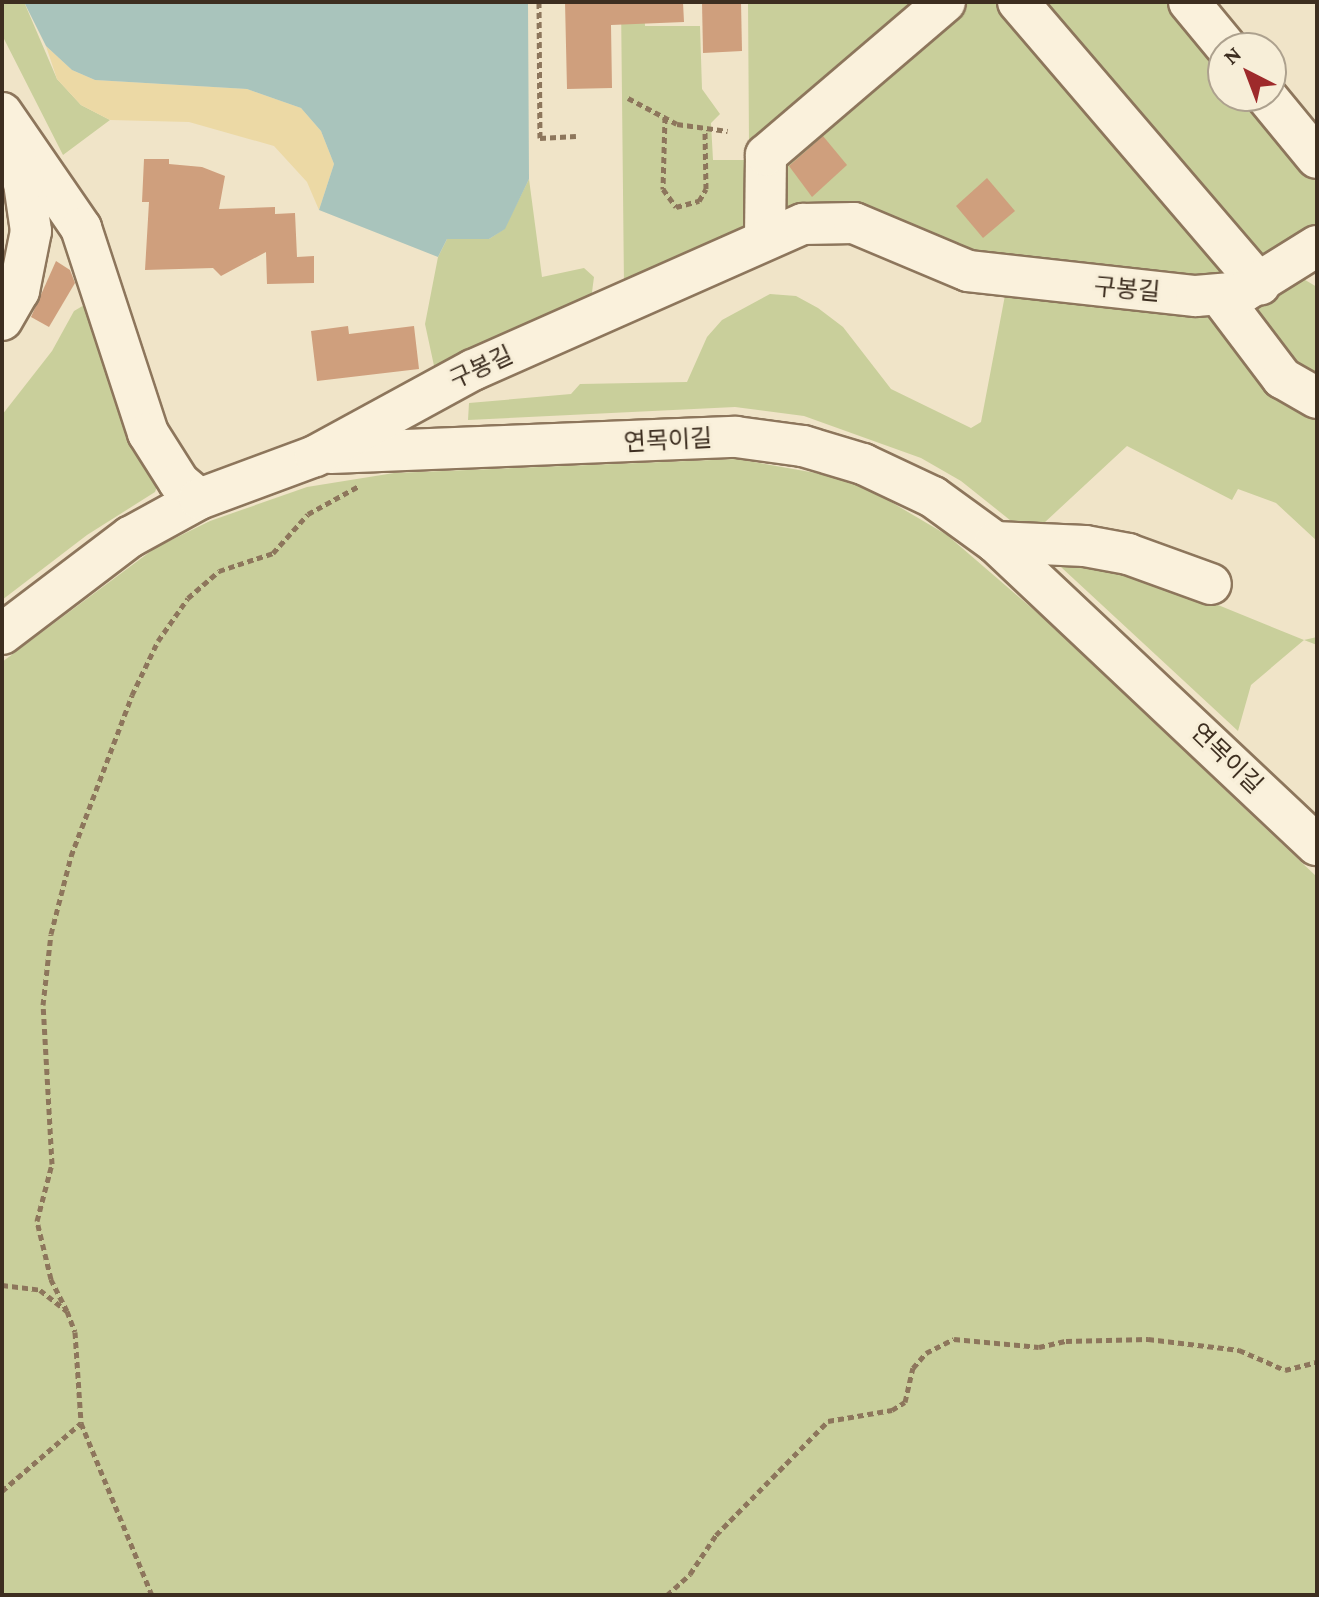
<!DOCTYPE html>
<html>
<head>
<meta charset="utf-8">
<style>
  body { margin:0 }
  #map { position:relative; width:1319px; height:1597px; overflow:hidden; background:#f0e4c8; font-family:"Crimson Pro","Noto Sans KR",serif }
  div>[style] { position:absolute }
  .green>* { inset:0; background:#c9cf9b }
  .sand>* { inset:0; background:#ecd9a5 }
  .water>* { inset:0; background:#a9c4bc }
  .building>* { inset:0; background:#cf9f7d }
  .path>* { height:5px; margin-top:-2.5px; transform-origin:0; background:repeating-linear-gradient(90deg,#8d765c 0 6px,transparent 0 10px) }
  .roads { filter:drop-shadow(2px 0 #8d765c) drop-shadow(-2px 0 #8d765c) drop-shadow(0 2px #8d765c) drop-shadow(0 -2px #8d765c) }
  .minor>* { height:40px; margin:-20px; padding:0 20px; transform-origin:20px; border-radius:20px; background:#faf1dc }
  span { translate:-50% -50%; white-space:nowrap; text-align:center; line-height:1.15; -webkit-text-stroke:6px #f7eed8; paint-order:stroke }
  .street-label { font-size:24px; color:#3d2e20 }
  .frame { position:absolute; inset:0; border:4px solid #3d2e20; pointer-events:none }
  .north { position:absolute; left:1207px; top:32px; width:80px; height:80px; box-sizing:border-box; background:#f7eed8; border:2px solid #ada18e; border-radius:50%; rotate:318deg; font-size:22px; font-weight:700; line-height:32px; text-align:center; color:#3d2e20 }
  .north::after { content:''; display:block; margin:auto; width:28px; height:36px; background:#9e2a2b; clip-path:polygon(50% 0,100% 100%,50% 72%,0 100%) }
</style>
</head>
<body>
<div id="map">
  <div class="green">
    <div style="clip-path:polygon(2px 2px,24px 2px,57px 79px,81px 105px,110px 120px,63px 155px,2px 35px)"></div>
    <div style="clip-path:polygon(621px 2px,644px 2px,645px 26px,700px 26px,702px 89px,720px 114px,711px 123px,713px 160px,750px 160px,748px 217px,737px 236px,624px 286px)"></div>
    <div style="clip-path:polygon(748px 2px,1168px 2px,1223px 68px,1223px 96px,1246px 96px,1317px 183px,1317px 230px,1229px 282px,1065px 272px,794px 216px,782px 204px,780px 160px,749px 143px)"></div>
    <div style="clip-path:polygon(529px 179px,542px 277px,584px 268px,594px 277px,591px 300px,436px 375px,425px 324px,438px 257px,447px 239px,489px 239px,504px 229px)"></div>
    <div style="clip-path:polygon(1295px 274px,1317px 287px,1317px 385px,1299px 378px,1255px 321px,1259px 300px)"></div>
    <div style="clip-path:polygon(1006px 290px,1208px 311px,1317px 409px,1317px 541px,1276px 503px,1238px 489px,1232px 500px,1127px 446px,1030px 536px,961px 481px,921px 458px,804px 416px,735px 407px,468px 420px,469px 403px,571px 394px,580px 384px,687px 382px,707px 337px,722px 320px,770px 294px,796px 296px,818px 308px,843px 327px,891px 389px,971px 428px,981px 422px)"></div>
    <div style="clip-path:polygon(91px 301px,158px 484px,155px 492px,87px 535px,2px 600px,2px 415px,52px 351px,74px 311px)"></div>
    <div style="clip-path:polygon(737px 459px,833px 476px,869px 489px,947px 535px,1042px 617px,1317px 877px,1317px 1595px,2px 1595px,2px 662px,155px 548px,210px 521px,307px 487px,394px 473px)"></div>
    <div style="clip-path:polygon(1048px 555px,1120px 565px,1304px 640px,1317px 637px,1317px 645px,1304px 640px,1251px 685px,1238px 731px)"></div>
  </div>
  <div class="sand">
    <div style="clip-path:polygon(46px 46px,72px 70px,95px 80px,247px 89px,301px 108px,321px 131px,334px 164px,319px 210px,307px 182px,274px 146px,189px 122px,110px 120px,81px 105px,57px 79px)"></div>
  </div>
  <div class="water">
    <div style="clip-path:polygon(24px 2px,528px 2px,529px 179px,505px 229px,489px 239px,447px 239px,438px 257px,319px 210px,334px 164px,321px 131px,301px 108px,247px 89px,95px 80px,72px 70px,46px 46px)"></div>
  </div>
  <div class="building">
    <div style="clip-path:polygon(565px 2px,683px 2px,684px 22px,611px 25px,612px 88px,567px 89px)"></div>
    <div style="clip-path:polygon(702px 2px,741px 2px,742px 51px,703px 53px)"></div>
    <div style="clip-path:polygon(823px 136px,847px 165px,812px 197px,789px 166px)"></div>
    <div style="clip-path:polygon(144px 159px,169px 159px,169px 164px,202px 167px,225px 176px,219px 209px,275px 207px,275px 214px,295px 213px,297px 257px,314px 256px,314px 283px,267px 284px,266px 252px,221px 276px,213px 268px,145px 270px,149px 202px,142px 202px)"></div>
    <div style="clip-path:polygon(987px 178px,1015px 211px,983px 238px,956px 206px)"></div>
    <div style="clip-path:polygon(56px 261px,70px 270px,75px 283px,49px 327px,31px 317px)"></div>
    <div style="clip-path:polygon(348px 326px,349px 334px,414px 326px,419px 369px,317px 381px,311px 331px)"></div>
  </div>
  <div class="path">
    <div style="left:539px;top:2px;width:136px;rotate:89.6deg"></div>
    <div style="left:540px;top:138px;width:36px;rotate:-3deg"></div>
    <div style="left:628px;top:98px;width:55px;rotate:28deg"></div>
    <div style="left:677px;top:124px;width:51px;rotate:7.8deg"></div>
    <div style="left:665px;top:117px;width:72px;rotate:91.6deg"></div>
    <div style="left:663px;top:189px;width:22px;rotate:54deg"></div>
    <div style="left:676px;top:207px;width:24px;rotate:-15deg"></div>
    <div style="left:699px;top:201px;width:14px;rotate:-60deg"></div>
    <div style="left:706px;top:189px;width:59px;rotate:-91deg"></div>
    <div style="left:2px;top:1285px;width:38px;rotate:7deg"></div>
    <div style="left:40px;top:1290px;width:34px;rotate:38deg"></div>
    <div style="left:67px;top:1311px;width:22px;rotate:69deg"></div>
    <div style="left:75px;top:1332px;width:91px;rotate:86.2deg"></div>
    <div style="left:81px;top:1423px;width:186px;rotate:67.6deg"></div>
    <div style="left:67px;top:1311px;width:36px;rotate:-117deg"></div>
    <div style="left:51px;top:1279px;width:60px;rotate:-103.6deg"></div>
    <div style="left:37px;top:1221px;width:59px;rotate:-75.3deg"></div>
    <div style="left:52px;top:1164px;width:159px;rotate:-93.2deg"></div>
    <div style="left:43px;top:1005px;width:71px;rotate:-83.6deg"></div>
    <div style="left:51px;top:934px;width:81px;rotate:-75.6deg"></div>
    <div style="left:71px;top:856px;width:172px;rotate:-69.2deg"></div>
    <div style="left:132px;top:695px;width:60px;rotate:-64.3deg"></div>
    <div style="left:158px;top:641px;width:52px;rotate:-55.1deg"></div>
    <div style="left:188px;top:598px;width:41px;rotate:-41.1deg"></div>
    <div style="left:219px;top:571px;width:57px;rotate:-18.4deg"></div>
    <div style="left:273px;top:553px;width:52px;rotate:-48.1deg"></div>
    <div style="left:308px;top:514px;width:58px;rotate:-28.8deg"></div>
    <div style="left:2px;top:1491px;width:104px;rotate:-40.7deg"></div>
    <div style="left:667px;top:1595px;width:31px;rotate:-42deg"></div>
    <div style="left:690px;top:1574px;width:47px;rotate:-56.3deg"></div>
    <div style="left:716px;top:1535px;width:160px;rotate:-45.5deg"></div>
    <div style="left:828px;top:1421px;width:65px;rotate:-9.8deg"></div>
    <div style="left:892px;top:1410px;width:15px;rotate:-32deg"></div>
    <div style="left:905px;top:1402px;width:35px;rotate:-77deg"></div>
    <div style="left:913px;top:1368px;width:20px;rotate:-49deg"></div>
    <div style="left:926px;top:1353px;width:31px;rotate:-27deg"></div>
    <div style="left:954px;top:1339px;width:85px;rotate:5.4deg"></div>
    <div style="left:1039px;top:1347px;width:28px;rotate:-13deg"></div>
    <div style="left:1066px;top:1341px;width:82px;rotate:-1.4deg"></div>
    <div style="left:1148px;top:1339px;width:92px;rotate:6.9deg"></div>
    <div style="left:1239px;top:1350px;width:50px;rotate:23.5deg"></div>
    <div style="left:1285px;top:1370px;width:33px;rotate:-14deg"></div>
  </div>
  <div class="roads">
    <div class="minor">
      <div style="left:1018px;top:2px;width:372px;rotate:49.4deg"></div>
      <div style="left:1189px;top:2px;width:60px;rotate:50.4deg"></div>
      <div style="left:1266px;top:96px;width:80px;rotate:50.6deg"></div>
      <div style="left:2px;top:113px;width:140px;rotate:55.5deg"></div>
      <div style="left:81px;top:228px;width:216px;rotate:71.9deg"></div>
      <div style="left:148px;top:433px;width:58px;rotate:57.7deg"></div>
      <div style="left:179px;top:482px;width:26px;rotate:40deg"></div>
      <div style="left:765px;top:237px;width:82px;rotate:-89.3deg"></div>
      <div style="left:766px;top:155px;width:235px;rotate:-40.5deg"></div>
      <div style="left:1220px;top:296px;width:103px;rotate:52.9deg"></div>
      <div style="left:1282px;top:378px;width:40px;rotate:29.7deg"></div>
      <div style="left:2px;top:320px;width:34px;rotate:-60deg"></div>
      <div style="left:19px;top:291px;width:61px;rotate:-78.7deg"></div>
      <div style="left:31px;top:231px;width:49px;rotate:-98.3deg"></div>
      <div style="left:24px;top:183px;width:47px;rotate:-110deg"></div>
      <div style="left:331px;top:453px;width:405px;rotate:-2.3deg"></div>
      <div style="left:736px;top:437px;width:68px;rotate:7.7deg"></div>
      <div style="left:803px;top:446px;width:63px;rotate:16.7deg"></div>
      <div style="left:863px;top:464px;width:77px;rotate:25.2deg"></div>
      <div style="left:933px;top:497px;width:77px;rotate:36deg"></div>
      <div style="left:995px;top:542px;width:442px;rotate:43.3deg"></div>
      <div style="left:995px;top:542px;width:90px;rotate:2.5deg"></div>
      <div style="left:1085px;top:546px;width:44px;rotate:10.5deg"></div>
      <div style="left:1128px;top:554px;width:88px;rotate:19.9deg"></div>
      <div style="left:2px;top:634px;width:161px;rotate:-37.2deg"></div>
      <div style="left:130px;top:537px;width:79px;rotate:-28.8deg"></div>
      <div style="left:199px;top:499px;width:124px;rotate:-20.3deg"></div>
      <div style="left:315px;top:456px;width:180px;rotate:-28.6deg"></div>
      <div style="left:473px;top:370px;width:361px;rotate:-23.9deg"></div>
      <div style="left:803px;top:224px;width:51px;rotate:-1.1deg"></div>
      <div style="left:854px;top:223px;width:124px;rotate:22.8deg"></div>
      <div style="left:968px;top:271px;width:229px;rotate:6.3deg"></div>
      <div style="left:1196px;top:296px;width:47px;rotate:-4.9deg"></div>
      <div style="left:1243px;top:292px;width:87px;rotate:-31.9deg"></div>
    </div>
  </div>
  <div class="street-label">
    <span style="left:1127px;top:289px;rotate:5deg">구봉길</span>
    <span style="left:481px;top:367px;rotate:-25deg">구봉길</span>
    <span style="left:668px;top:440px;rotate:-3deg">연목이길</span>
    <span style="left:1227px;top:758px;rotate:44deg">연목이길</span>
  </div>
  <div class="frame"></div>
  <div class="north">N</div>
</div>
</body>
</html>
